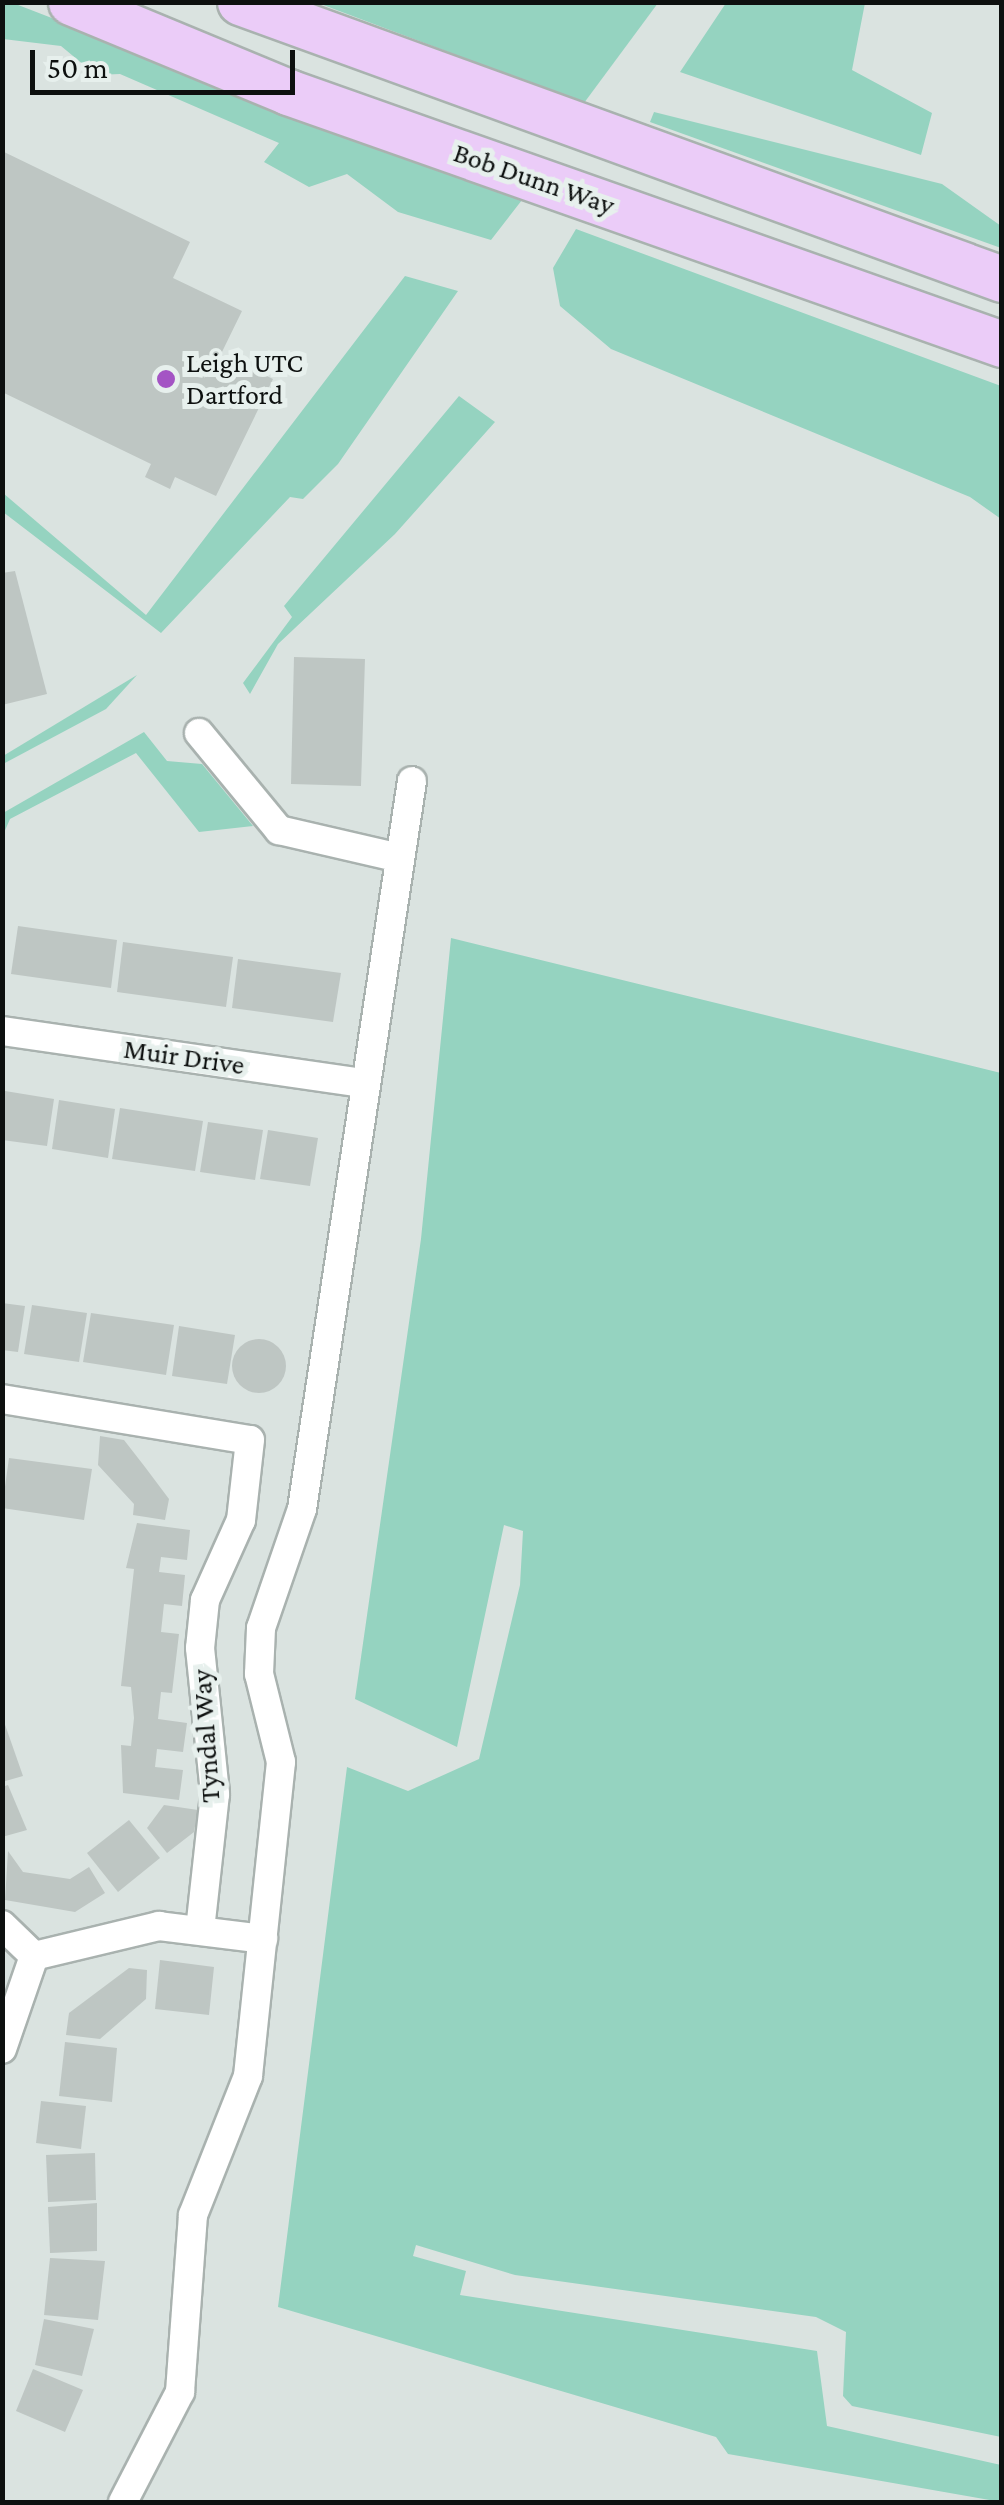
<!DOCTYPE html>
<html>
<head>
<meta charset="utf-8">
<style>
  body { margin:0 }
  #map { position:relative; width:1004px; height:2505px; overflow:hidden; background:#dae3e0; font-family:"Crimson Pro",serif }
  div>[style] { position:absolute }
  .green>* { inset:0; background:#95d3c0 }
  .building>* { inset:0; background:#bec6c3 }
  .round { border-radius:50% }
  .roads { filter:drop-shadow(2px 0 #a9b2af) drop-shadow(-2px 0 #a9b2af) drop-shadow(0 2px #a9b2af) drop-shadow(0 -2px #a9b2af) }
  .minor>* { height:28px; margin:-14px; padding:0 14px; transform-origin:14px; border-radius:14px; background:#fff }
  .primary>* { height:45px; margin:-22.5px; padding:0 22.5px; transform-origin:22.5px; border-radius:22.5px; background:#ebccf8 }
  .dots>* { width:28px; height:28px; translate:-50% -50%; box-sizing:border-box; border:5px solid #e7f0ed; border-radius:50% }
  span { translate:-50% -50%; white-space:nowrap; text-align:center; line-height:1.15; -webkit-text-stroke:10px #e7f0ed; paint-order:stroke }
  .street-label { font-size:28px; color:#0d100f }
  .poi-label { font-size:28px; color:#0d100f }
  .left { translate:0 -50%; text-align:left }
  .frame { position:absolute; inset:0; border:5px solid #0d100f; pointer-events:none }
  .scale { position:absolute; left:30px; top:50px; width:265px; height:45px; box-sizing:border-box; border:5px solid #0d100f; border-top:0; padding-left:12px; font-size:30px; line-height:35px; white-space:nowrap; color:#0d100f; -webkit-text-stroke:8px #e7f0ed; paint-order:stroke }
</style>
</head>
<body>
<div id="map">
  <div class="green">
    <div style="clip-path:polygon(3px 3px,13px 3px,522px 200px,491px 240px,398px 212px,347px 174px,309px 187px,264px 162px,279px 143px,120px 74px,96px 75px,61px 46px,3px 39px)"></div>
    <div style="clip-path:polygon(318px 3px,658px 3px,584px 103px)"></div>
    <div style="clip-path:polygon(726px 3px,865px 3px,852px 70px,932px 113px,921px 155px,680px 72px)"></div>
    <div style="clip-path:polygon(654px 112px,942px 184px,1001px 226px,1001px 248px,650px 122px)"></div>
    <div style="clip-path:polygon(576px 229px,1001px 386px,1001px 519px,970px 497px,611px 349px,560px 306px,553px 268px)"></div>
    <div style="clip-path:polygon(405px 276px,458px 291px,338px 464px,303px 499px,290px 497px,161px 633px,3px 512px,3px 493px,146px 615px)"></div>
    <div style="clip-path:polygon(459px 396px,495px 422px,395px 534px,278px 644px,250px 694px,243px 683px,292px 617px,284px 606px)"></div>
    <div style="clip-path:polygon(137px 675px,106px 709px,3px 764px,3px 756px)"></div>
    <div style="clip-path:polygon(144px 732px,167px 761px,202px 764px,253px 826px,199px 832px,136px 753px,10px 819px,3px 835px,3px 813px)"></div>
    <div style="clip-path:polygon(451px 938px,1001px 1073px,1001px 2437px,852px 2406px,843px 2396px,846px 2332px,816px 2317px,515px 2275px,416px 2245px,413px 2256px,466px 2271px,460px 2295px,817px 2351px,827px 2426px,1001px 2465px,1001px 2502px,728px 2454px,716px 2437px,278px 2307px,347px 1767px,408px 1791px,479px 1759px,520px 1585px,523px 1531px,504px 1525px,457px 1747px,355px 1699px,421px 1239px)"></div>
  </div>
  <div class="building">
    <div style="clip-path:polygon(2px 151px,190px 242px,173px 278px,242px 311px,221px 354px,273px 379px,216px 496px,175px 477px,170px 489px,145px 477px,151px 464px,2px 392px)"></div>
    <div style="clip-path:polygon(15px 571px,47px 694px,2px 705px,2px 573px)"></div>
    <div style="clip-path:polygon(294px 657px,365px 659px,361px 786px,291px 784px)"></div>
    <div style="clip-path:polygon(18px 926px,117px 940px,111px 988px,11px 974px)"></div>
    <div style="clip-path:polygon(123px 942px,233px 957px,226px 1007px,117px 992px)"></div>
    <div style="clip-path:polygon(238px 959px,341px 973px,333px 1022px,232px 1008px)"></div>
    <div style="clip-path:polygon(5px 1091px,54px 1099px,47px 1146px,2px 1140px)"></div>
    <div style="clip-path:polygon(59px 1100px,115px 1109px,108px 1158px,52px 1149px)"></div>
    <div style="clip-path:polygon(120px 1108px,203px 1121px,195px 1171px,112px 1159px)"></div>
    <div style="clip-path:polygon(208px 1122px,263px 1130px,255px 1180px,200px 1172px)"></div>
    <div style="clip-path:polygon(268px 1130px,318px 1138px,310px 1186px,260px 1179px)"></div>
    <div style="clip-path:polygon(2px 1303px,25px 1306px,18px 1352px,2px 1350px)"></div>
    <div style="clip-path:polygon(32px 1305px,87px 1313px,79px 1362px,24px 1354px)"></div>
    <div style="clip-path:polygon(91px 1313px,174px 1325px,166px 1375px,83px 1362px)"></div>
    <div style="clip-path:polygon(179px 1326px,235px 1335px,227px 1384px,172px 1376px)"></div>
    <div class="round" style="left:232px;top:1339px;width:54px;height:54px"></div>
    <div style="clip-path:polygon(100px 1436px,124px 1440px,145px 1467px,169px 1499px,165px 1520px,133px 1515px,134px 1504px,98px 1465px)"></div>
    <div style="clip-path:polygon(9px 1458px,92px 1469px,84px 1520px,2px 1508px)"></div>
    <div style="clip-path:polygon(137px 1523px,190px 1530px,187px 1560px,161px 1557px,159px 1572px,185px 1575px,182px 1606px,164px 1604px,161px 1632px,179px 1634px,172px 1693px,161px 1692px,158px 1719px,187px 1723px,183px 1752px,157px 1749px,155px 1767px,183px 1770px,179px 1800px,123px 1793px,121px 1745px,131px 1746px,134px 1718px,131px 1687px,121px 1686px,134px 1569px,126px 1568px)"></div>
    <div style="clip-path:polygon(2px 1716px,23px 1776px,2px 1782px)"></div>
    <div style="clip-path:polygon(8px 1785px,27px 1830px,2px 1837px,2px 1787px)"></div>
    <div style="clip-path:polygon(164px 1805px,198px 1810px,194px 1832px,167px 1853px,147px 1828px)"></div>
    <div style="clip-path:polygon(129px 1820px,160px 1858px,118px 1892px,87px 1853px)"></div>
    <div style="clip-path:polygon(8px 1851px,23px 1872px,70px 1879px,89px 1867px,105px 1893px,75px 1912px,5px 1900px)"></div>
    <div style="clip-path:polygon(160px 1960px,214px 1967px,209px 2015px,155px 2009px)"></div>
    <div style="clip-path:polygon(129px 1968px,147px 1970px,146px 1999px,100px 2039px,66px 2035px,69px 2013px)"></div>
    <div style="clip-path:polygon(65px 2042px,117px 2048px,112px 2102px,59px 2096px)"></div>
    <div style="clip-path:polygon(41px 2101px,86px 2106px,81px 2149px,36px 2143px)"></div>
    <div style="clip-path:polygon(95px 2153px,96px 2200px,48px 2202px,46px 2155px)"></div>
    <div style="clip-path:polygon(97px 2203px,97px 2251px,50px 2253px,48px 2207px)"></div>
    <div style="clip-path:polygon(50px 2258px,105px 2261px,98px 2320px,44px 2315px)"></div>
    <div style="clip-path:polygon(44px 2319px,94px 2329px,82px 2376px,35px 2365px)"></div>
    <div style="clip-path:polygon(33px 2369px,83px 2390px,65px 2432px,16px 2411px)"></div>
  </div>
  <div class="roads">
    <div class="minor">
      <div style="left:199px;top:733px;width:126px;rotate:50.5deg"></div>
      <div style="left:279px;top:830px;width:124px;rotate:13deg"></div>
      <div style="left:2px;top:1031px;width:367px;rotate:8.2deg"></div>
      <div style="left:2px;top:1399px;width:251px;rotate:9.4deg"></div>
      <div style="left:250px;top:1440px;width:81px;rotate:96.4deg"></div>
      <div style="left:241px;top:1520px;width:88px;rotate:114.2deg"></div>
      <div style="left:205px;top:1600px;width:48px;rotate:95.9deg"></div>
      <div style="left:200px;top:1648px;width:147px;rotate:84.1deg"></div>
      <div style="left:215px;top:1794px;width:137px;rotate:96.3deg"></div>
      <div style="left:2px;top:1925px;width:45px;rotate:44.1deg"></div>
      <div style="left:2px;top:2049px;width:98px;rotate:-71deg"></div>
      <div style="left:34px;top:1956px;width:129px;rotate:-13.5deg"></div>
      <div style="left:159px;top:1926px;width:105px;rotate:7.1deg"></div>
      <div style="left:123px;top:2502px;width:124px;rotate:-62.6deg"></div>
      <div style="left:180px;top:2392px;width:177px;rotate:-85.8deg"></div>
      <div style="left:193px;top:2215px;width:149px;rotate:-68.4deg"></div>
      <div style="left:248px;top:2076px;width:316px;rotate:-84deg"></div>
      <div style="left:281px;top:1762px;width:91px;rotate:-104deg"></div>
      <div style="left:259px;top:1674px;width:46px;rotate:-87.5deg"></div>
      <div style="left:261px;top:1628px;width:126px;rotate:-71deg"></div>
      <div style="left:302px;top:1509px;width:736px;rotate:-81.41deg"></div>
    </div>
    <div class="primary">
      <div style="left:71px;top:2px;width:235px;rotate:22.5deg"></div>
      <div style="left:288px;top:92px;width:757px;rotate:19.44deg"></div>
      <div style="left:240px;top:2px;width:811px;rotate:19.98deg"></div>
    </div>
  </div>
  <div class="dots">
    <div style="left:166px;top:379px;background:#a454c4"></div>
  </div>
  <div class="street-label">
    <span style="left:534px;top:179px;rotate:19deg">Bob Dunn Way</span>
    <span style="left:184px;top:1057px;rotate:8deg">Muir Drive</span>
    <span style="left:206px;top:1736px;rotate:-94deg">Tyndal Way</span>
  </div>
  <div class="poi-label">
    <span class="left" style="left:186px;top:379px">Leigh UTC<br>Dartford</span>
  </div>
  <div class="frame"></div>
  <div class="scale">50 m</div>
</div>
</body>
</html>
